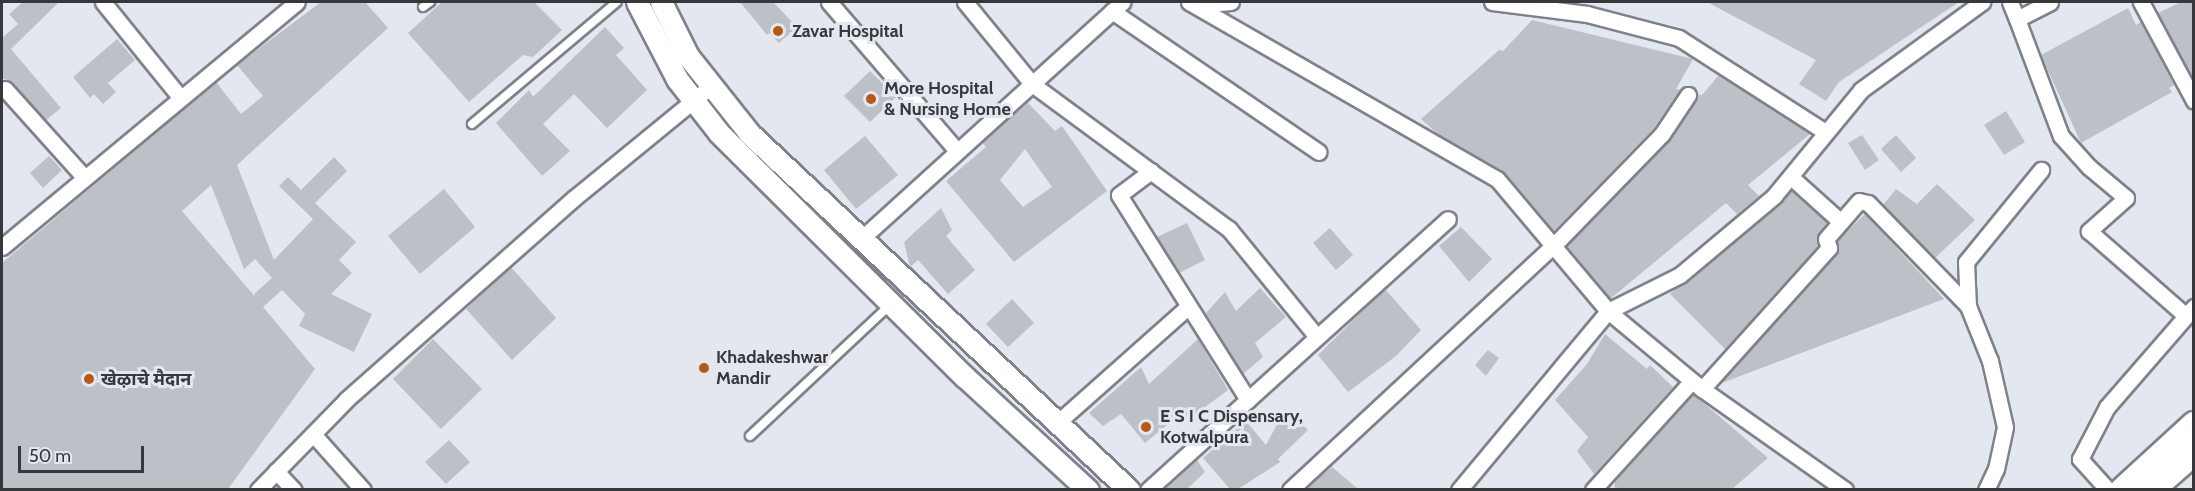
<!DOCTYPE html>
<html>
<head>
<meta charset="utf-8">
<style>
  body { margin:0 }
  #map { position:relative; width:2195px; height:491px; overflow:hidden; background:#e3e7ef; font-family:Cabin,"Noto Sans Devanagari",sans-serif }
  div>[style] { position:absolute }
  .building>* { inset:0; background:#bcc0c7 }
  .roads { filter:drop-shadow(2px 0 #7f828a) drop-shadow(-2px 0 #7f828a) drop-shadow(0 2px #7f828a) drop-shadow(0 -2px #7f828a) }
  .lane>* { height:8px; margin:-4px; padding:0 4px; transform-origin:4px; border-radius:4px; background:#fff }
  .street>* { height:15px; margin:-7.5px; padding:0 7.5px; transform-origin:7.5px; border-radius:7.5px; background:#fff }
  .secondary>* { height:21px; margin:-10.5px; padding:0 10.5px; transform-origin:10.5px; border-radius:10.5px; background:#fff }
  .primary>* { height:24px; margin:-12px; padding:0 12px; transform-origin:12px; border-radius:12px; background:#fff }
  .dots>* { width:16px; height:16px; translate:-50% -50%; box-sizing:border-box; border:3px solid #e3e7ef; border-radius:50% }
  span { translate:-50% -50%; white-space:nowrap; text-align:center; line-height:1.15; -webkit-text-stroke:6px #e3e7ef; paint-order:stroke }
  .poi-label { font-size:18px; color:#37383b; font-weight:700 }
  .left { translate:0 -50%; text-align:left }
  .frame { position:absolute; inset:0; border:3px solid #37383b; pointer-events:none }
  .scale { position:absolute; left:18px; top:446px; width:126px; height:27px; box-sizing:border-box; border:3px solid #37383b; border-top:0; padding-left:8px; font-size:18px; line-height:21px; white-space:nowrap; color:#37383b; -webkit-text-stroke:4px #e3e7ef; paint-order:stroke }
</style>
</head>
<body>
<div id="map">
  <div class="building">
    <div style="clip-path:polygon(23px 2px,59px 2px,11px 49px,61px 108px,46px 120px,12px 82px,2px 78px,2px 38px,18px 24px,9px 14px)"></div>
    <div style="clip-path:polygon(evenodd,321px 2px,365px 2px,388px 28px,237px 165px,274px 260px,313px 219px,279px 186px,288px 177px,301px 190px,334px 157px,347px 171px,315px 203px,356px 242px,339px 260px,352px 273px,331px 294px,372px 314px,354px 352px,299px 326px,305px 314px,282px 290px,263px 307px,315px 369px,228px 489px,2px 489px,2px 263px,216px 82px,241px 114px,263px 96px,237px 65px,321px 2px,211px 185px,244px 269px,255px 259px,272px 278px,254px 294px,256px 298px,182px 211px,211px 185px)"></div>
    <div style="clip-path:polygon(442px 2px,534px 2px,562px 30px,533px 57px,523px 55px,469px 102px,408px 33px)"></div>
    <div style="clip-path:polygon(740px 2px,773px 2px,797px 27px,779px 43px,769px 33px,767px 35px)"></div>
    <div style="clip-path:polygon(1707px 2px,1959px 2px,1839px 82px,1826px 101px,1799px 84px,1816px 60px)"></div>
    <div style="clip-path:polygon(2181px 2px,2193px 2px,2192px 76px,2158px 13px)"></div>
    <div style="clip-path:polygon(2128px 8px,2136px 25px,2141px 22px,2174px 85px,2169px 88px,2172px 92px,2081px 143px,2041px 55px)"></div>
    <div style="clip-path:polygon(1532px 20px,1693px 59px,1676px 89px,1680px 90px,1654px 128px,1554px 231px,1504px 172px,1439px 135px,1421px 119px,1499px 50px,1503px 51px)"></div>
    <div style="clip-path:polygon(605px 27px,624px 48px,616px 55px,647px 90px,607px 128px,574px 94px,543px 124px,570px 151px,542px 176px,496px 123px,529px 90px,533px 97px)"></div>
    <div style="clip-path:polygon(117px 39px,135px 60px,108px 83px,116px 92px,103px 104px,94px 94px,90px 98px,73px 77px)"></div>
    <div style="clip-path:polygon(870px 71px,896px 97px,870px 122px,844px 96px)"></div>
    <div style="clip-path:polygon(1719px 75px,1810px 134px,1748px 185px,1759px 196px,1737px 214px,1726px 203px,1610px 299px,1567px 246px,1669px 141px,1697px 94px,1702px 95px)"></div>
    <div style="clip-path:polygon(evenodd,1028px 103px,1055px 131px,1062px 126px,1107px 191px,1014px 262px,946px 181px,986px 147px,982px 142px,1028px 103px,1025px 149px,1052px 187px,1023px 207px,1000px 180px,1025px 149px)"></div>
    <div style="clip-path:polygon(2006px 111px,2025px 142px,2004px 155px,1984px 125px)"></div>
    <div style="clip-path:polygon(1862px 135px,1879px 160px,1865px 170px,1848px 143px)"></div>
    <div style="clip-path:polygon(1896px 135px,1916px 158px,1901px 172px,1881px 149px)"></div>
    <div style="clip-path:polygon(865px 136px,898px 175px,856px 209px,824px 170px)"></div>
    <div style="clip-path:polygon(49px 156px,62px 170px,43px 188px,30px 173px)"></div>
    <div style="clip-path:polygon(1937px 184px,1975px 220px,1935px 258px,1883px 205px,1896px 189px,1917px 204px)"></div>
    <div style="clip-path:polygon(444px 189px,475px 227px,420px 274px,388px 236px)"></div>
    <div style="clip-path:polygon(1791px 190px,1827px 223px,1817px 237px,1818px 246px,1725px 349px,1670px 294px)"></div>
    <div style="clip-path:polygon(941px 208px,952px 230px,946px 236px,975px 270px,948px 294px,918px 260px,910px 267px,904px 242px)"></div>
    <div style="clip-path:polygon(1865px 214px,1944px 299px,1719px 384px,1836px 255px,1837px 241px)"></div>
    <div style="clip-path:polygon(1187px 223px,1205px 260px,1179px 273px,1157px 237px)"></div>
    <div style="clip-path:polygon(1461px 227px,1492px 259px,1469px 282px,1439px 246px)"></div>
    <div style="clip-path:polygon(1330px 228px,1353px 255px,1336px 270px,1313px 243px)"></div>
    <div style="clip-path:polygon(511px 267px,556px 318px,512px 360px,466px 309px)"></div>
    <div style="clip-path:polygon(1260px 288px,1286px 317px,1255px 343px,1263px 357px,1243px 374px,1206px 313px,1225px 292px,1236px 311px)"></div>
    <div style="clip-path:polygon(1385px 289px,1421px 330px,1396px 356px,1348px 392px,1318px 355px)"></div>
    <div style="clip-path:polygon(1012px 299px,1034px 323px,1008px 347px,986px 324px)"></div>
    <div style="clip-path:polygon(1605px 334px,1647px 369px,1650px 365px,1673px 387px,1594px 474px,1577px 451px,1588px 437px,1555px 400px,1587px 364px)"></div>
    <div style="clip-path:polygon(433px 339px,482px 389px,441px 429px,393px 379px)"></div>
    <div style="clip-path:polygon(1198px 339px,1228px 390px,1182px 424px,1178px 416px,1145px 443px,1121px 414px,1103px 426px,1089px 413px,1141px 367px,1149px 384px)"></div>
    <div style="clip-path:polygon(1488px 350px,1499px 358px,1486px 376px,1475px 365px)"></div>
    <div style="clip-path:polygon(1693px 394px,1768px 458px,1732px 489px,1615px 489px,1615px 480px)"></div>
    <div style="clip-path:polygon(1285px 409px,1308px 430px,1278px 459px,1280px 462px,1238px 489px,1230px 489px,1203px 458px,1246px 421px,1266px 445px)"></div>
    <div style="clip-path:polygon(449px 440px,470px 462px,446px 484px,425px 462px)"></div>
    <div style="clip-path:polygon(1197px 460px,1205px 472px,1187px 489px,1166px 489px)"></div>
    <div style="clip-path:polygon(1332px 467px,1358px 489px,1305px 489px,1318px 478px)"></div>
  </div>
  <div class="roads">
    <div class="lane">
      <div style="left:423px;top:7px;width:9px;rotate:-36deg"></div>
      <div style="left:472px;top:124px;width:189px;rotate:-40.1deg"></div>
      <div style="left:750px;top:436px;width:193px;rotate:-43.1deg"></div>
    </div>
    <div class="street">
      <div style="left:103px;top:2px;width:121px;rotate:51deg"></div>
      <div style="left:829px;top:2px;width:196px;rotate:49.3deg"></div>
      <div style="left:965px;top:2px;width:106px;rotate:50.7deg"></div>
      <div style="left:1032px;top:84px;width:245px;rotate:36.4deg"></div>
      <div style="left:1229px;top:229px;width:139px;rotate:50.8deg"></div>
      <div style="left:1189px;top:2px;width:355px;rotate:29.9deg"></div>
      <div style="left:1497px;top:179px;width:172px;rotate:49.9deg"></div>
      <div style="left:1608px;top:311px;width:122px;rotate:39.7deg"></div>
      <div style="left:1702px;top:389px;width:175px;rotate:35.2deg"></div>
      <div style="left:1492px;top:2px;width:96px;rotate:7.2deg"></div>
      <div style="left:1587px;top:14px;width:95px;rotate:14.6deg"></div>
      <div style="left:1679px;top:38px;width:172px;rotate:32.7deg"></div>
      <div style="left:2010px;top:2px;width:18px;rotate:68deg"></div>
      <div style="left:2017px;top:19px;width:37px;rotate:-27deg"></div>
      <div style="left:2141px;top:2px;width:112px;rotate:61.8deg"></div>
      <div style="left:1196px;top:5px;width:35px;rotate:-5deg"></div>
      <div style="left:1112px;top:11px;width:250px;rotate:34.3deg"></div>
      <div style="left:2017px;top:19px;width:125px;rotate:69.4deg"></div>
      <div style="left:2061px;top:136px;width:42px;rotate:47.9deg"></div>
      <div style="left:2089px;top:167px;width:48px;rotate:40deg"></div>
      <div style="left:2126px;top:198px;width:50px;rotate:138.3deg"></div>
      <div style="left:2089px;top:231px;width:129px;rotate:41.2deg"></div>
      <div style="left:5px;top:89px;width:118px;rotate:48.1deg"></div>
      <div style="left:1151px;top:171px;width:40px;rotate:143deg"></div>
      <div style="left:1119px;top:195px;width:242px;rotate:57.8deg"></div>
      <div style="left:1791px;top:177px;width:67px;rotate:42deg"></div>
      <div style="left:861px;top:239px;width:353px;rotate:-42.2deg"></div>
      <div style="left:2px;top:247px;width:383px;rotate:-39.7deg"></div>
      <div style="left:1702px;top:389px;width:190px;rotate:-48deg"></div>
      <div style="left:1829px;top:248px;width:9px;rotate:-108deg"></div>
      <div style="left:1826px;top:239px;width:50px;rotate:-49deg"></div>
      <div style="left:1859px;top:201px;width:9px;rotate:13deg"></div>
      <div style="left:1868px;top:203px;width:144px;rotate:45.8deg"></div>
      <div style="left:1057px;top:423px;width:176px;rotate:-41.6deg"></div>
      <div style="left:313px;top:434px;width:75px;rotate:48.2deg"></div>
      <div style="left:276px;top:471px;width:26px;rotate:47deg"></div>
      <div style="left:258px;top:490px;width:127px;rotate:-45.6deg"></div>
      <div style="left:347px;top:399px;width:302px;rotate:-41.5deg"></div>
      <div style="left:573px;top:199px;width:178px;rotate:-39.3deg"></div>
      <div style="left:1148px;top:490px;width:404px;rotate:-42.1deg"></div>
      <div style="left:1290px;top:490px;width:359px;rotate:-42.9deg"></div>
      <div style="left:1553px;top:246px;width:156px;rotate:-45.8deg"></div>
      <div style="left:1662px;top:134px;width:47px;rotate:-56.3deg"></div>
      <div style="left:1459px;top:490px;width:233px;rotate:-50.2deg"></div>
      <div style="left:1608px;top:311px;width:80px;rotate:-26.6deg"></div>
      <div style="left:1680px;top:275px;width:123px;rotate:-40deg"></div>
      <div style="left:1774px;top:196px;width:137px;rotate:-50.6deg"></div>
      <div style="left:1861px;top:90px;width:150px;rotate:-36deg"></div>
      <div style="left:1593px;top:490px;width:147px;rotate:-47.8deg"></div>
      <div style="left:1986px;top:490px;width:23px;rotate:-65deg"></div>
      <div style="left:1996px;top:469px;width:43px;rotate:-77.9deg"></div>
      <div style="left:2005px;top:427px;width:68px;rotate:-102.8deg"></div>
      <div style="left:1990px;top:361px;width:59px;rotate:-111.8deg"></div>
      <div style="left:1968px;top:306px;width:44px;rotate:-92.6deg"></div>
      <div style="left:1966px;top:262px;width:119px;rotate:-50.8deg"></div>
      <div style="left:2108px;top:490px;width:42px;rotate:-132.1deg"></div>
      <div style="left:2080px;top:459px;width:59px;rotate:-62.6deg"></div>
      <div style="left:2107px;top:407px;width:133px;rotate:-49deg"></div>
    </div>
    <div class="secondary">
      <div style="left:637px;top:2px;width:87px;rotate:62.5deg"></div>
      <div style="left:677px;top:79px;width:68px;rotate:52.1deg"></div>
      <div style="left:719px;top:133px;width:346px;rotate:44.8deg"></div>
      <div style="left:965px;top:377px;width:167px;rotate:42.6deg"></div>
      <div style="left:661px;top:2px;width:60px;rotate:63.4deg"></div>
      <div style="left:688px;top:56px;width:100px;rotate:51.5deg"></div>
      <div style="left:750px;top:134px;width:520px;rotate:43.21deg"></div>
    </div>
    <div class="primary">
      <div style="left:2122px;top:490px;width:98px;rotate:-42.5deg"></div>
      <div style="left:2152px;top:490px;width:56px;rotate:-41.4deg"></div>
    </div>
  </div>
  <div class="dots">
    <div style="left:778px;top:31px;background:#b85813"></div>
    <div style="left:871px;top:99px;background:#b85813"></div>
    <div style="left:704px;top:368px;background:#b85813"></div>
    <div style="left:89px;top:379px;background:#b85813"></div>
    <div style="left:1146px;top:427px;background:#b85813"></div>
  </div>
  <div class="poi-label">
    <span class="left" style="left:792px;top:31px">Zavar Hospital</span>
    <span class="left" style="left:884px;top:99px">More Hospital<br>&amp; Nursing Home</span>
    <span class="left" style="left:716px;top:368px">Khadakeshwar<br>Mandir</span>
    <span class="left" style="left:101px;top:379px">खेऴाचे मैदान</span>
    <span class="left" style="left:1160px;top:427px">E S I C Dispensary,<br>Kotwalpura</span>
  </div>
  <div class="frame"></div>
  <div class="scale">50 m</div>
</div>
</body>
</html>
